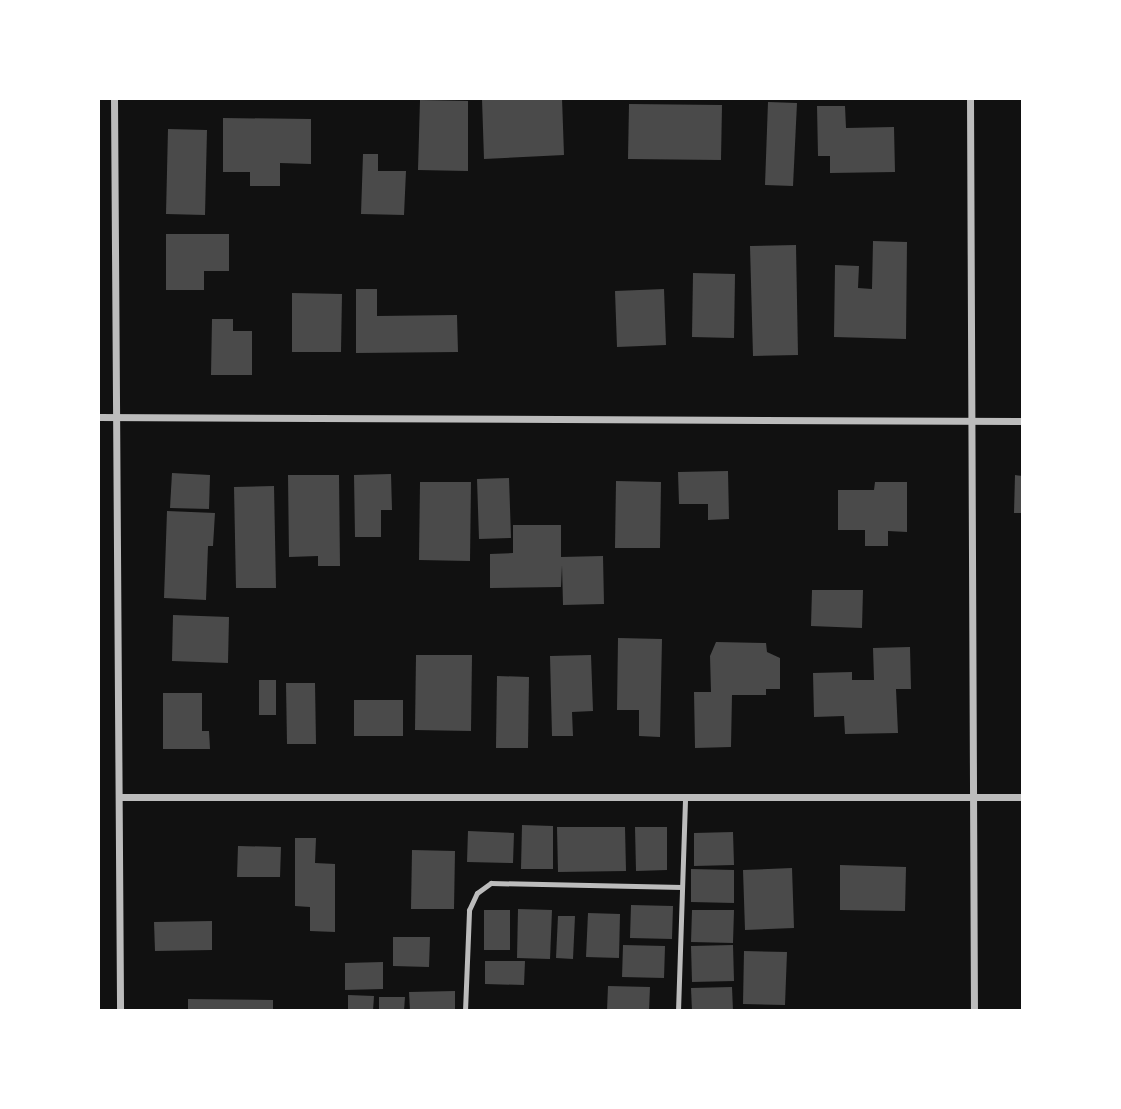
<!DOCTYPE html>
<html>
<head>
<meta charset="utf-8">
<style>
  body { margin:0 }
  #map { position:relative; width:1121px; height:1109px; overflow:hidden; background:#111; font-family:Jost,sans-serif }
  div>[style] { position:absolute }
  .building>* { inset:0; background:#4a4a4a }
  .service>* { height:5px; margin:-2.5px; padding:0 2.5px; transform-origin:2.5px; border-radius:2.5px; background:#bcbcbc }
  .minor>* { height:7px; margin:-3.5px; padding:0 3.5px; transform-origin:3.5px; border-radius:3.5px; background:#bcbcbc }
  span { translate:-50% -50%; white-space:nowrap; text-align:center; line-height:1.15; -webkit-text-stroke:5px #fff; paint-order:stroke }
  .frame { position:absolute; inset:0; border:100px solid #fff; pointer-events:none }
</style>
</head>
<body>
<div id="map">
  <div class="building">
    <div style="clip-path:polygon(562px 98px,564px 155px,484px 159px,482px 99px)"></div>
    <div style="clip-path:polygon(420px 100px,468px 101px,468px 171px,418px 170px)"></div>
    <div style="clip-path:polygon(768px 102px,797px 103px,793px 186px,765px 185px)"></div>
    <div style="clip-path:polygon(629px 104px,722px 105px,721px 160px,628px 159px)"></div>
    <div style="clip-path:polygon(817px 106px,845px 106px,846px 128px,894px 127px,895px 172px,830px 173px,830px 156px,818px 156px)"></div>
    <div style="clip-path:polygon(223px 118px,311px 119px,311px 164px,280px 163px,280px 186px,250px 186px,250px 172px,223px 172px)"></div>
    <div style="clip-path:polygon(168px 129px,207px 130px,205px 215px,166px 214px)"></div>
    <div style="clip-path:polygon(363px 154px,378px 154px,378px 171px,406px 171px,404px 215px,361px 214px)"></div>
    <div style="clip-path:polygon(166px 234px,229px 234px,229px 271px,204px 271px,204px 290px,166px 290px)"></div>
    <div style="clip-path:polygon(873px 241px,907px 242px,906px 339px,834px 337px,835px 265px,859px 266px,858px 288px,872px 289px)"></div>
    <div style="clip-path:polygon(796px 245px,798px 355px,753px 356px,750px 246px)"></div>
    <div style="clip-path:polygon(693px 273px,735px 274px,734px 338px,692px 337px)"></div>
    <div style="clip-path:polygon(356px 289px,377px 289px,377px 316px,457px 315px,458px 352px,356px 353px)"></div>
    <div style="clip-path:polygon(664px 289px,666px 345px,617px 347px,615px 291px)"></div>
    <div style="clip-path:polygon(292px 293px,342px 294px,341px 352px,292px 352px)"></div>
    <div style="clip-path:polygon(212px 319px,233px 319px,233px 331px,252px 331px,252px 375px,211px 375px)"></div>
    <div style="clip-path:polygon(728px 471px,729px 519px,708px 520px,708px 504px,679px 504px,678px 472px)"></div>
    <div style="clip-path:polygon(172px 473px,210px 475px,209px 509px,170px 508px)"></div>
    <div style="clip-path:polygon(391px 474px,392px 510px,381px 510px,381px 537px,355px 537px,354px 475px)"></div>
    <div style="clip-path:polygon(288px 475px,339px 475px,340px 566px,318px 566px,318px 556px,289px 557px)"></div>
    <div style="clip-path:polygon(1015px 475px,1023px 476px,1023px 513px,1014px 513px)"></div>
    <div style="clip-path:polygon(509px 478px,511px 538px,479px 539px,477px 479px)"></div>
    <div style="clip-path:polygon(616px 481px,661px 482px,660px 548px,615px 548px)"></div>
    <div style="clip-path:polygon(420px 482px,471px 482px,470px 561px,419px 560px)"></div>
    <div style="clip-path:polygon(875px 482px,907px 482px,907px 532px,888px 531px,888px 546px,865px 546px,865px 530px,838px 530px,838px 490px,874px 490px)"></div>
    <div style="clip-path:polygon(274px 486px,276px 588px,236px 588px,234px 487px)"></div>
    <div style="clip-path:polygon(167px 511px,215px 513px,213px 546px,208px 546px,206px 600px,164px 598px)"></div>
    <div style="clip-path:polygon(513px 525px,561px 525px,561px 557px,603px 556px,604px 604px,563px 605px,562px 565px,561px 587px,490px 588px,490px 554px,513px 553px)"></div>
    <div style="clip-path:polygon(812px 590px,863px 590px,862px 628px,811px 626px)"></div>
    <div style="clip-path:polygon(173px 615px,229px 617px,228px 663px,172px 661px)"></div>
    <div style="clip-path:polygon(618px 638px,662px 639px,660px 737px,639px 736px,639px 710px,617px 710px)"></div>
    <div style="clip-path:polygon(716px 642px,766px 643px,767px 652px,780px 658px,780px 689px,766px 689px,766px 695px,732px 695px,731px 747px,695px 748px,694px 692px,711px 692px,710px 656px)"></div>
    <div style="clip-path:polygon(910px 647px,911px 689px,896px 689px,898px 733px,845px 734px,844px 716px,814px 717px,813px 673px,852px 672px,852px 680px,874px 680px,873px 648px)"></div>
    <div style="clip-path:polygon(416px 655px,472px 655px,471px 731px,415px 730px)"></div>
    <div style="clip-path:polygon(591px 655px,593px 711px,572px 712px,573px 736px,552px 736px,550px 656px)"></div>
    <div style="clip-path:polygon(497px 676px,529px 677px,528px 748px,496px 748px)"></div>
    <div style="clip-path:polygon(259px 680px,276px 680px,276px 715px,259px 715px)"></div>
    <div style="clip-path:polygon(286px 683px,315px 683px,316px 744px,287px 744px)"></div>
    <div style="clip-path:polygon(163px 693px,202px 693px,202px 731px,209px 731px,210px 749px,163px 749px)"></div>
    <div style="clip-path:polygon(354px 700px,403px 700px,403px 736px,354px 736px)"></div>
    <div style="clip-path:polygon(522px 825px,553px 826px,553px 869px,521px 869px)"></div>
    <div style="clip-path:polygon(557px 827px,625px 827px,626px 871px,558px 872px)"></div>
    <div style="clip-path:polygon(635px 827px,667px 827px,667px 870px,636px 871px)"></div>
    <div style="clip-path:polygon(468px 831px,514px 833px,513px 863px,467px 862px)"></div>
    <div style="clip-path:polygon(733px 832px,734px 865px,694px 866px,694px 833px)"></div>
    <div style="clip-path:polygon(295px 838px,316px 838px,315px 863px,335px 864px,335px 932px,310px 931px,310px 907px,295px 906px)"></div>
    <div style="clip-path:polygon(238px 846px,281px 847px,280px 877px,237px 877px)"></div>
    <div style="clip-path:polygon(412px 850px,455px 851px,454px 909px,411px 909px)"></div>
    <div style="clip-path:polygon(840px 865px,906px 867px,905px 911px,840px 910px)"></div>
    <div style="clip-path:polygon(792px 868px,794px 928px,745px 930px,743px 870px)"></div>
    <div style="clip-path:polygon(691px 869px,734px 870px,734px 903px,691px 902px)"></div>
    <div style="clip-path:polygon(631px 905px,673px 906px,672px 939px,630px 938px)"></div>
    <div style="clip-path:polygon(518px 909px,552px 910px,550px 959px,517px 958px)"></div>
    <div style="clip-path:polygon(484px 910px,510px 910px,510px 950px,484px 950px)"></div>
    <div style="clip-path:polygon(692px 910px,734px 910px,733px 943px,691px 942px)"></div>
    <div style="clip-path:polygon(588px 913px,620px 914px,619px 958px,586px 957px)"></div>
    <div style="clip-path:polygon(558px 916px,575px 916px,573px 959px,556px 958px)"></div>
    <div style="clip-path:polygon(212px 921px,212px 950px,155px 951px,154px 922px)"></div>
    <div style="clip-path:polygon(393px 937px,430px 937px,429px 967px,393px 966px)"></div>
    <div style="clip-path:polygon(623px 945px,665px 946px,664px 978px,622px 977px)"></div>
    <div style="clip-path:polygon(733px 945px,734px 981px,692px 982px,691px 946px)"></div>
    <div style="clip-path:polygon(744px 951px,787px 952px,785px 1005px,743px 1004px)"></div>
    <div style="clip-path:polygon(485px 961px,525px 961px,524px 985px,485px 984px)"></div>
    <div style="clip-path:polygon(383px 962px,383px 989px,345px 990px,345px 963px)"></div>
    <div style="clip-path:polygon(608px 986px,650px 987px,649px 1011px,607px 1011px)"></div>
    <div style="clip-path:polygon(732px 987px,733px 1011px,692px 1011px,691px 988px)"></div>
    <div style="clip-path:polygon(455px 991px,455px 1011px,410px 1011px,409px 992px)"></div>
    <div style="clip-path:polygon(348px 995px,374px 996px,373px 1011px,348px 1010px)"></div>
    <div style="clip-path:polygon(379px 997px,405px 997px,404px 1011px,379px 1011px)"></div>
    <div style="clip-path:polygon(188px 999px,273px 1000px,273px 1011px,188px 1011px)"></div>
  </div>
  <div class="service">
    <div style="left:465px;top:1011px;width:101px;rotate:-87.7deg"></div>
    <div style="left:469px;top:910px;width:19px;rotate:-65deg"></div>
    <div style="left:477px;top:893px;width:17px;rotate:-36deg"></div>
    <div style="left:491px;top:883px;width:191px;rotate:1.2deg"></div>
    <div style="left:678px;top:1011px;width:214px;rotate:-88.1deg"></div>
  </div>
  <div class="minor">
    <div style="left:114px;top:98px;width:913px;rotate:89.62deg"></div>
    <div style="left:970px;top:98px;width:913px;rotate:89.75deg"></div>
    <div style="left:98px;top:417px;width:925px;rotate:0.25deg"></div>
    <div style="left:119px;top:797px;width:904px"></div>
  </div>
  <div class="frame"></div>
</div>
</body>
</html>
